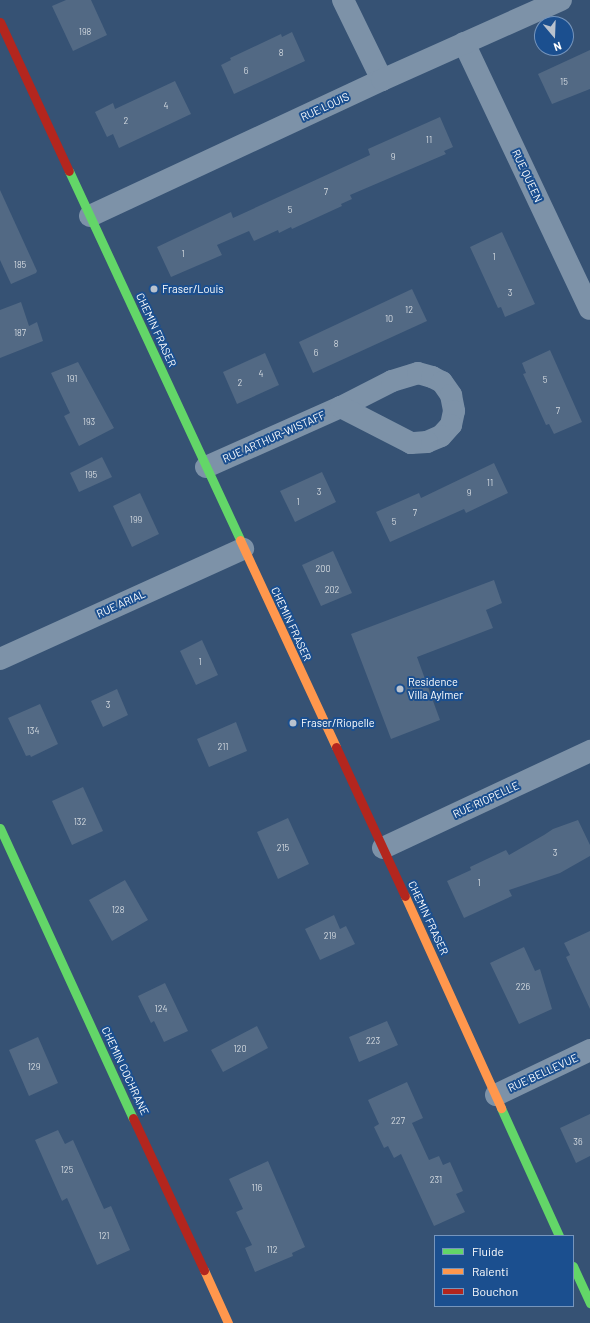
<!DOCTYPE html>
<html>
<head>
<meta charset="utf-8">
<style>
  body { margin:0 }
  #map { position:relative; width:590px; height:1323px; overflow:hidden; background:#365274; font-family:Barlow,sans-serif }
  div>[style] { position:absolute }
  .building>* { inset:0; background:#526984 }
  .street>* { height:22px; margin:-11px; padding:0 11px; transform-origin:11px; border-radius:11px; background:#7d92a8 }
  .fast>* { height:9px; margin:-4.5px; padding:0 4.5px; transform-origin:4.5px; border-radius:4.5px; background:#63d668 }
  .slow>* { height:9px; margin:-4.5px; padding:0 4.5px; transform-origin:4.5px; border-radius:4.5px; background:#ff974d }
  .jam>* { height:9px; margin:-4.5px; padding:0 4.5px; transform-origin:4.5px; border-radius:4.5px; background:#b3261e }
  .dots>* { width:11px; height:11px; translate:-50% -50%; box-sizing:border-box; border:2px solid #1b4f8f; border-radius:50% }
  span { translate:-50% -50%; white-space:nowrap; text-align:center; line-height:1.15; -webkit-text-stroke:4px #1b4f8f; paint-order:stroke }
  .number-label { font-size:9px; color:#d4dae0 }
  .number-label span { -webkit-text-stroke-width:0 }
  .street-label { font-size:11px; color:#fff }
  .poi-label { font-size:11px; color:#fff }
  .left { translate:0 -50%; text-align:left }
  .legend { position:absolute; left:434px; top:1235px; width:140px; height:72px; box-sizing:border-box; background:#1b4f8f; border:1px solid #7695bc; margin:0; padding:5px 7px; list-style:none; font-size:12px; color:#fff }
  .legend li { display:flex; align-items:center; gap:8px; height:20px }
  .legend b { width:20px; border:1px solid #7695bc }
  .north { position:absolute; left:534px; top:16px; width:40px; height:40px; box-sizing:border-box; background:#1b4f8f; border:1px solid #7695bc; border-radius:50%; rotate:161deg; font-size:11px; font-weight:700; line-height:16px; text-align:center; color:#fff }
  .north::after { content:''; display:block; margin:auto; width:14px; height:18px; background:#b9c2ce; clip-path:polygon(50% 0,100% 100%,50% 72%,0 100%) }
</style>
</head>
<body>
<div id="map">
  <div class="building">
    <div style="clip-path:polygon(66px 0,91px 0,107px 35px,73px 51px,52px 6px)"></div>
    <div style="clip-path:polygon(292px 32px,305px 61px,234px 94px,221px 65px,231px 60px,230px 58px,281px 34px,282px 37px)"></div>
    <div style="clip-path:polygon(590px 50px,590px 89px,552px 104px,538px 74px)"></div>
    <div style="clip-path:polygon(175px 81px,191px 114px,119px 148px,113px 134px,107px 137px,95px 112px,113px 103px,115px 109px)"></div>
    <div style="clip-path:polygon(440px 117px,453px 147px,444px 151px,446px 154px,350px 195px,352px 199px,341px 204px,342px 206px,292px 229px,291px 227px,279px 233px,278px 230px,254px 241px,249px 231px,217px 245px,222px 255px,171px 277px,157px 247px,231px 212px,233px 218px,370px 155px,368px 149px)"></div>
    <div style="clip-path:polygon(0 190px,37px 271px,36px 273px,11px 284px,0 260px)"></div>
    <div style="clip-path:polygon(502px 232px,535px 304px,505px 317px,501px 307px,498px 308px,470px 247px)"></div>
    <div style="clip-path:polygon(412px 289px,427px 321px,313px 373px,299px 342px)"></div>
    <div style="clip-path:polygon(21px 302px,29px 326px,37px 322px,43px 341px,0 358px,0 310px)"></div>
    <div style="clip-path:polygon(550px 350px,582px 422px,554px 434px,549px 424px,546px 425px,523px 374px,526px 373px,522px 363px)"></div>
    <div style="clip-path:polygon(265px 353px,279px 385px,237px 404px,223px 372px)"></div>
    <div style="clip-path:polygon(78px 362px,114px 428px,79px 446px,64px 416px,70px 413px,51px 373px)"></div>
    <div style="clip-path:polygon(102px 457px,112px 477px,79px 492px,70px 473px)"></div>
    <div style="clip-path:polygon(494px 463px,508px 493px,466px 513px,464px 509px,390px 542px,376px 512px,419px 493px,421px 498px)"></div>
    <div style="clip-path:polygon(322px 472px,336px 502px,295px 522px,280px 491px)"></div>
    <div style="clip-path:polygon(140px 493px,159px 534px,132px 547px,113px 506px)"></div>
    <div style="clip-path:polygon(333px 551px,352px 593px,321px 606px,302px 565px)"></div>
    <div style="clip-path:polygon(494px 580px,502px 603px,486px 610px,493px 628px,417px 657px,440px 720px,391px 739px,351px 634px)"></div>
    <div style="clip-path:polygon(202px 640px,218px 675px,196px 685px,180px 651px)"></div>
    <div style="clip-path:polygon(117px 689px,128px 715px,103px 727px,91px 701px)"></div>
    <div style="clip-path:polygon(40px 704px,58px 744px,31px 757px,30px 755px,26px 756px,8px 718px)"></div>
    <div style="clip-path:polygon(236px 722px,247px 751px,209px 767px,197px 739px)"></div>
    <div style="clip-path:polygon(83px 787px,103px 831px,72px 845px,52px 801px)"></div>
    <div style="clip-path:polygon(288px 818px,309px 864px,278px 879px,257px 832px)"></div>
    <div style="clip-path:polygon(578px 820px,590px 845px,590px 856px,560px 873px,509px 890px,512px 896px,464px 918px,447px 881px,471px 870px,470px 867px,506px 850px,509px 855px,544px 835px,553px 829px)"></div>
    <div style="clip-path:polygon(125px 880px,148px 920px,112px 941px,89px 900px)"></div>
    <div style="clip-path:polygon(334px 915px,340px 929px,346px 926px,355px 944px,320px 960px,305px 929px)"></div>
    <div style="clip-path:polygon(590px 931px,590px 1009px,566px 957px,570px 955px,564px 943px)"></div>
    <div style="clip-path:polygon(524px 947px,535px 971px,540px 969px,552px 1009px,519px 1024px,490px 963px)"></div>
    <div style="clip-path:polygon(165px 983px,188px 1031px,164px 1042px,154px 1021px,151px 1023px,138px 996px)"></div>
    <div style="clip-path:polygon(387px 1021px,398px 1045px,359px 1062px,349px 1037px)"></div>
    <div style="clip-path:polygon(257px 1026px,268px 1048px,223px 1072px,211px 1050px)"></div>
    <div style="clip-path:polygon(38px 1037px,58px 1083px,29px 1096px,9px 1050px)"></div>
    <div style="clip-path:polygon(407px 1082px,423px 1118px,412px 1123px,429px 1160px,439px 1156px,443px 1165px,450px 1162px,463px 1191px,456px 1194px,465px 1212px,434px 1226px,401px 1154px,394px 1158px,388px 1146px,384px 1148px,374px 1127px,379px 1124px,368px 1100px)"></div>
    <div style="clip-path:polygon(590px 1114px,590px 1156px,576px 1163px,560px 1128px)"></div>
    <div style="clip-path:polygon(58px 1130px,65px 1144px,73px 1140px,104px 1209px,111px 1206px,130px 1250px,97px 1265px,67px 1198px,62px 1201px,35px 1140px)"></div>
    <div style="clip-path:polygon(268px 1161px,305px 1247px,292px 1253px,293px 1256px,255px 1272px,245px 1248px,252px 1245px,236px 1212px,243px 1209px,229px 1179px)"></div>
  </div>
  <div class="street">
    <div style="left:343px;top:0;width:89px;rotate:64deg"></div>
    <div style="left:464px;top:43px;width:294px;rotate:64.7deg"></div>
    <div style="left:90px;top:216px;width:322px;rotate:-25deg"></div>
    <div style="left:382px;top:80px;width:196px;rotate:-24.1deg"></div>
    <div style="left:206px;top:467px;width:148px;rotate:-24deg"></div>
    <div style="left:341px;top:407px;width:57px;rotate:-27deg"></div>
    <div style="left:392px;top:381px;width:27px;rotate:-17deg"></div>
    <div style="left:418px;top:373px;width:15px;rotate:16deg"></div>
    <div style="left:432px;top:377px;width:11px;rotate:27deg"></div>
    <div style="left:442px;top:382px;width:16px;rotate:55deg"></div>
    <div style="left:451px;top:395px;width:16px;rotate:79deg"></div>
    <div style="left:454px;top:411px;width:14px;rotate:102deg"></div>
    <div style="left:451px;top:425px;width:15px;rotate:132deg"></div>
    <div style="left:441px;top:436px;width:15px;rotate:157deg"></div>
    <div style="left:427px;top:442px;width:16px;rotate:176deg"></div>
    <div style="left:411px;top:443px;width:79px;rotate:-152.8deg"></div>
    <div style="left:0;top:659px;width:267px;rotate:-24.4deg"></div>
    <div style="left:383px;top:848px;width:229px;rotate:-25.1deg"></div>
    <div style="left:496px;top:1095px;width:104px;rotate:-25.6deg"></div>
  </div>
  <div class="fast">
    <div style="left:69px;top:171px;width:407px;rotate:65.1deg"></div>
    <div style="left:0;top:828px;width:319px;rotate:65.4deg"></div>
    <div style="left:501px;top:1108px;width:141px;rotate:65.6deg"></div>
    <div style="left:573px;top:1266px;width:41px;rotate:65.3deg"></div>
  </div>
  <div class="slow">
    <div style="left:240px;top:540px;width:228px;rotate:65.1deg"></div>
    <div style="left:405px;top:896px;width:233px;rotate:65.6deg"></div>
    <div style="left:204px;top:1270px;width:58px;rotate:65.6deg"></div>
  </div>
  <div class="jam">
    <div style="left:0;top:22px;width:164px;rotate:65.2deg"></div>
    <div style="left:336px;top:747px;width:164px;rotate:65.2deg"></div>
    <div style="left:133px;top:1118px;width:168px;rotate:65deg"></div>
  </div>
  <div class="dots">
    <div style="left:154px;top:289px;background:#b9c2ce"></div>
    <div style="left:400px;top:689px;background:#b9c2ce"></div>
    <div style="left:293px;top:723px;background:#b9c2ce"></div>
  </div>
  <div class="number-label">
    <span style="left:85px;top:32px">198</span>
    <span style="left:281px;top:53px">8</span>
    <span style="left:246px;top:71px">6</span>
    <span style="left:564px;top:82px">15</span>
    <span style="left:166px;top:106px">4</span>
    <span style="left:126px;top:121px">2</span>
    <span style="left:429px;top:140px">11</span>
    <span style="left:393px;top:157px">9</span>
    <span style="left:326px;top:192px">7</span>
    <span style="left:290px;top:210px">5</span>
    <span style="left:183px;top:254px">1</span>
    <span style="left:494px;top:257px">1</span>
    <span style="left:20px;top:265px">185</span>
    <span style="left:510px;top:293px">3</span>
    <span style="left:409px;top:310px">12</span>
    <span style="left:389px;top:319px">10</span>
    <span style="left:20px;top:333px">187</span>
    <span style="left:336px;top:344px">8</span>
    <span style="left:316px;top:353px">6</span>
    <span style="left:261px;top:374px">4</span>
    <span style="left:72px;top:379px">191</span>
    <span style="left:545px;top:380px">5</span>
    <span style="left:240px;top:383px">2</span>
    <span style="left:558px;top:411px">7</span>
    <span style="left:89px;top:422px">193</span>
    <span style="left:91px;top:475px">195</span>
    <span style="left:490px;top:483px">11</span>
    <span style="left:319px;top:492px">3</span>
    <span style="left:469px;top:493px">9</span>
    <span style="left:298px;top:502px">1</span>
    <span style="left:415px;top:513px">7</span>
    <span style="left:136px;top:520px">199</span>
    <span style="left:394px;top:522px">5</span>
    <span style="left:323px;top:569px">200</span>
    <span style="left:332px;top:590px">202</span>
    <span style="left:200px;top:662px">1</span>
    <span style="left:108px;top:705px">3</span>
    <span style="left:33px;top:731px">134</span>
    <span style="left:223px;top:747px">211</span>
    <span style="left:80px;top:822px">132</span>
    <span style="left:283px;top:848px">215</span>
    <span style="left:555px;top:853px">3</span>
    <span style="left:479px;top:883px">1</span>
    <span style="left:118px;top:910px">128</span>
    <span style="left:330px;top:936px">219</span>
    <span style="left:523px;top:987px">226</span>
    <span style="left:161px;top:1009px">124</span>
    <span style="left:373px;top:1041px">223</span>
    <span style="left:240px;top:1049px">120</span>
    <span style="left:34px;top:1067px">129</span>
    <span style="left:398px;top:1121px">227</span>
    <span style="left:578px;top:1142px">36</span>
    <span style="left:67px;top:1170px">125</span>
    <span style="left:436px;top:1180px">231</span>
    <span style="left:257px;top:1188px">116</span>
    <span style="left:104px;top:1236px">121</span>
    <span style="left:272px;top:1250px">112</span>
  </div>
  <div class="street-label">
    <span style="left:325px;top:107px;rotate:-25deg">RUE LOUIS</span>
    <span style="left:527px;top:176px;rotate:65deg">RUE QUEEN</span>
    <span style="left:156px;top:330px;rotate:65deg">CHEMIN FRASER</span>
    <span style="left:274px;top:437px;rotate:-24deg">RUE ARTHUR-WISTAFF</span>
    <span style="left:121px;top:604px;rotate:-24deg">RUE ARIAL</span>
    <span style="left:291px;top:624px;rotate:65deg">CHEMIN FRASER</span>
    <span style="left:486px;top:800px;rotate:-25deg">RUE RIOPELLE</span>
    <span style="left:428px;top:918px;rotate:65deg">CHEMIN FRASER</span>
    <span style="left:125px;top:1071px;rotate:65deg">CHEMIN COCHRANE</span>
    <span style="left:543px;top:1073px;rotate:-25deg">RUE BELLEVUE</span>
  </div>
  <div class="poi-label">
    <span class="left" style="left:162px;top:289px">Fraser/Louis</span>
    <span class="left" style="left:408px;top:689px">Residence<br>Villa Aylmer</span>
    <span class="left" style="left:301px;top:723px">Fraser/Riopelle</span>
  </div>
  <ul class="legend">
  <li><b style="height:5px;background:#63d668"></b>Fluide</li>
  <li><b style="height:5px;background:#ff974d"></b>Ralenti</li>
  <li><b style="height:5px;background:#b3261e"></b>Bouchon</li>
  </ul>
  <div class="north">N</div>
</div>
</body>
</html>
